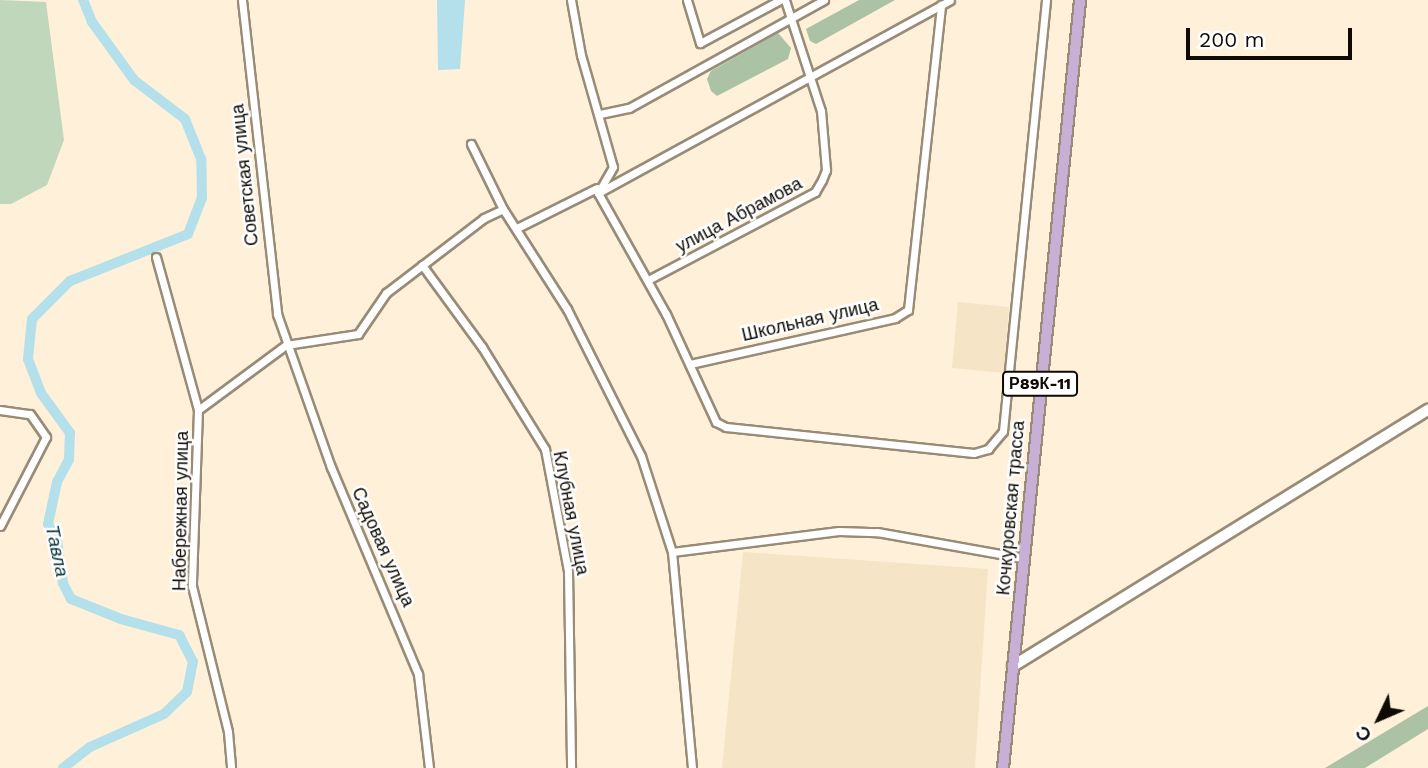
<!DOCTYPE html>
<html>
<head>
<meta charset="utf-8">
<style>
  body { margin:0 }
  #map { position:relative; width:1428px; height:768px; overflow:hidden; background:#fef0d9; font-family:"Work Sans",sans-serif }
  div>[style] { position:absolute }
  .built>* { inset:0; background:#f6e4c7 }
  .green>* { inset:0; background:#c1d7bb }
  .forest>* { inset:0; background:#abc2a4 }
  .water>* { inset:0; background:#b3e0ea }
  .river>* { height:10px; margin:-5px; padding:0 5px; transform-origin:5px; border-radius:5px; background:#b3e0ea }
  .roads { filter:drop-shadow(2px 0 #988b77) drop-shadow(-2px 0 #988b77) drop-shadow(0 2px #988b77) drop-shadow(0 -2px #988b77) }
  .street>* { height:7px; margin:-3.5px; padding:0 3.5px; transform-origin:3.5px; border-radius:3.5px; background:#fff }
  .secondary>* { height:10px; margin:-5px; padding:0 5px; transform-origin:5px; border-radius:5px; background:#fff }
  .primary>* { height:10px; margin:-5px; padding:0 5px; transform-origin:5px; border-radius:5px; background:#c7afd5 }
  span { translate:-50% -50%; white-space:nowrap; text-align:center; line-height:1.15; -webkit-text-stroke:5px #fff; paint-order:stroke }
  .shield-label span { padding:2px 5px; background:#fff; border:2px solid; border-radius:5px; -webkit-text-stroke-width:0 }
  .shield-label { font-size:16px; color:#0f0a04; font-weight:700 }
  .street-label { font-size:18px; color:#0f0a04 }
  .water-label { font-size:19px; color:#0a363e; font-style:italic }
  .north { position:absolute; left:1344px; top:684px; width:70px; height:70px; -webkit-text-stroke:5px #fff; paint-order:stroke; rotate:226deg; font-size:19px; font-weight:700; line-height:28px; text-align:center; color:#0f0a04 }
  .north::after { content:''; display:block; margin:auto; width:24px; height:32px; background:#0f0a04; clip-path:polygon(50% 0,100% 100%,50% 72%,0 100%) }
  .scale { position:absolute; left:1186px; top:28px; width:166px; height:32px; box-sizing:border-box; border:4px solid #0f0a04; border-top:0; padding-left:9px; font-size:21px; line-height:24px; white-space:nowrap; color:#0f0a04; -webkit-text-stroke:5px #fff; paint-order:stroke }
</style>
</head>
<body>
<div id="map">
  <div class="built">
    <div style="clip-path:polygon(958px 302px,1009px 307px,1004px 373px,952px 368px)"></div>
    <div style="clip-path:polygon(743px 552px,988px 569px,975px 768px,722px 768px)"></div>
  </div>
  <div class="green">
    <div style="clip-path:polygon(0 0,46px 2px,64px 140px,47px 185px,11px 204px,0 204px)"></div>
  </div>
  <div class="forest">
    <div style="clip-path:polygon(859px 0,895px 0,816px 44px,810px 41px,806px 29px)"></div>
    <div style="clip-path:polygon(778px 33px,791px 48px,788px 59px,717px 96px,711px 91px,707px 79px,711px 71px)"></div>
    <div style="clip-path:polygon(1428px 706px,1428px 729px,1365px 768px,1325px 768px)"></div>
  </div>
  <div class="water">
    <div style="clip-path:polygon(437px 0,465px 0,460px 69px,438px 70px)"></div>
  </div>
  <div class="river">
    <div style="left:63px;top:768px;width:34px;rotate:-38deg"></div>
    <div style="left:90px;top:747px;width:81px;rotate:-24deg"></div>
    <div style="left:164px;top:714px;width:32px;rotate:-44deg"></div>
    <div style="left:187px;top:692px;width:31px;rotate:-79deg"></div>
    <div style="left:193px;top:662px;width:30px;rotate:-117deg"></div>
    <div style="left:179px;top:635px;width:60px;rotate:-164.6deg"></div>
    <div style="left:121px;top:619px;width:54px;rotate:-158.2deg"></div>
    <div style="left:71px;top:599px;width:18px;rotate:-117deg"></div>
    <div style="left:63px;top:583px;width:43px;rotate:-97.9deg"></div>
    <div style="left:57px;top:540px;width:18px;rotate:-119deg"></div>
    <div style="left:48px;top:524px;width:43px;rotate:-77.9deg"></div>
    <div style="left:57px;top:482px;width:26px;rotate:-62deg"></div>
    <div style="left:69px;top:459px;width:26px;rotate:-88deg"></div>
    <div style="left:70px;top:433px;width:49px;rotate:-125.9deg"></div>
    <div style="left:41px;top:393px;width:36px;rotate:-111deg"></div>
    <div style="left:28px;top:359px;width:40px;rotate:-84.3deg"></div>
    <div style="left:32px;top:319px;width:54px;rotate:-45deg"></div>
    <div style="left:70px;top:281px;width:127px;rotate:-21.7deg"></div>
    <div style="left:188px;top:234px;width:39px;rotate:-69deg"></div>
    <div style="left:202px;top:198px;width:39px;rotate:-91deg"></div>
    <div style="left:201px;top:159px;width:43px;rotate:-111.8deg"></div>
    <div style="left:185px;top:119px;width:64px;rotate:-142.6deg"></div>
    <div style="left:134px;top:80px;width:72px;rotate:-125.9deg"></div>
    <div style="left:92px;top:22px;width:24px;rotate:-112deg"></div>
  </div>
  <div class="roads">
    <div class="street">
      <div style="left:242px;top:0;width:316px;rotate:83.6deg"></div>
      <div style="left:277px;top:314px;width:162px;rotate:70.6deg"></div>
      <div style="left:331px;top:467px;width:225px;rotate:67.2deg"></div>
      <div style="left:418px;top:674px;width:95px;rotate:83.3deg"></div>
      <div style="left:571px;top:0;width:56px;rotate:79.7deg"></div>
      <div style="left:581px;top:55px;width:116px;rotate:74.1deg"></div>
      <div style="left:613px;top:167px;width:30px;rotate:120deg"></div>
      <div style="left:687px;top:0;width:45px;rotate:73.2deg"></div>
      <div style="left:700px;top:43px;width:91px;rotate:-28.3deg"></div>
      <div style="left:600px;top:114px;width:30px;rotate:-12deg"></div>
      <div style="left:629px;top:108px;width:223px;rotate:-29deg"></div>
      <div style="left:471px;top:144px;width:72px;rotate:63.8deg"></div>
      <div style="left:503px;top:209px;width:119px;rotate:57.4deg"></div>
      <div style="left:567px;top:309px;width:165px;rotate:63.3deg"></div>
      <div style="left:641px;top:456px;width:101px;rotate:72.1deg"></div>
      <div style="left:672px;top:552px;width:217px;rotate:84.7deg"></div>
      <div style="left:598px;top:193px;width:139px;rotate:60.7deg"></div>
      <div style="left:666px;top:314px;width:119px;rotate:65.2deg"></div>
      <div style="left:716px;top:422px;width:11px;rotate:27deg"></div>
      <div style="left:726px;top:427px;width:249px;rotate:6deg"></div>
      <div style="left:974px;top:453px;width:15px;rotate:-16deg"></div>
      <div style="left:988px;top:449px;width:23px;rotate:-50deg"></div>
      <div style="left:1003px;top:431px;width:433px;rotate:-84.3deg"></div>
      <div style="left:598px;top:193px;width:401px;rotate:-28.7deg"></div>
      <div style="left:517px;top:228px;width:89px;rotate:-26.6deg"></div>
      <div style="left:156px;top:257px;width:159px;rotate:74.6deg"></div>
      <div style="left:198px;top:410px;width:176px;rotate:92deg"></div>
      <div style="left:192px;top:586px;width:150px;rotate:76.1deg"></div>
      <div style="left:228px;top:732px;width:36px;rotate:85deg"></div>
      <div style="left:422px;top:265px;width:102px;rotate:53.8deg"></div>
      <div style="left:482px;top:347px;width:120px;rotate:58.3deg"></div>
      <div style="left:545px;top:449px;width:124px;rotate:79.3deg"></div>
      <div style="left:568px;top:571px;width:197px;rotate:89.1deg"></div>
      <div style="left:648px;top:280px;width:189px;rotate:-27.8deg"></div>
      <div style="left:815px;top:192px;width:14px;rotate:-60deg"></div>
      <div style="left:822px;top:180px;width:11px;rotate:-68deg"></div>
      <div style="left:826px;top:170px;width:59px;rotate:-94.8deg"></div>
      <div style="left:821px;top:111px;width:117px;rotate:-108deg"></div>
      <div style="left:690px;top:364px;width:210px;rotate:-12.6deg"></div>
      <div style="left:895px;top:318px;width:15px;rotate:-32deg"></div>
      <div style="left:908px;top:310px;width:307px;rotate:-83.8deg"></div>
      <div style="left:0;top:410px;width:30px;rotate:8deg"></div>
      <div style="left:30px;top:414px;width:28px;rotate:55deg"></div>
      <div style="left:46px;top:437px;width:100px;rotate:117.3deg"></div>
      <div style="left:198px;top:410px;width:109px;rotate:-36.5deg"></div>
      <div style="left:286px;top:345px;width:73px;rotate:-8.7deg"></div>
      <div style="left:358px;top:334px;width:50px;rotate:-55.7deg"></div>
      <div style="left:386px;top:293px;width:123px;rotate:-37.4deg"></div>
      <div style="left:484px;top:218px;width:21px;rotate:-25deg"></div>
      <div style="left:672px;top:552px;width:168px;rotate:-7.2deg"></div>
      <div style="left:839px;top:531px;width:38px;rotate:2deg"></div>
      <div style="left:877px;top:532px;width:148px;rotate:10.1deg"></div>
    </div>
    <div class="secondary">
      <div style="left:1013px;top:666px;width:488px;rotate:-31.7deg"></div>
    </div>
    <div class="primary">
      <div style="left:1003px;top:768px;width:772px;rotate:-84.27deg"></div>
    </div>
  </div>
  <div class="shield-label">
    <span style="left:1040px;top:384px">Р89К-11</span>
  </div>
  <div class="street-label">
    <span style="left:245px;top:175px;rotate:-96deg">Советская улица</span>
    <span style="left:739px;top:215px;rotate:-28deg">улица Абрамова</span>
    <span style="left:810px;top:320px;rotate:-13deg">Школьная улица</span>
    <span style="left:1011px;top:508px;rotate:-85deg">Кочкуровская трасса</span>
    <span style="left:181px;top:511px;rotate:-89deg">Набережная улица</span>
    <span style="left:571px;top:513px;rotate:79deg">Клубная улица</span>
    <span style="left:383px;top:547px;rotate:66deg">Садовая улица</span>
  </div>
  <div class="water-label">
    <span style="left:57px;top:551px;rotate:78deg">Тавла</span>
  </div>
  <div class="north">С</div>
  <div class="scale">200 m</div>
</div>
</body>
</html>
